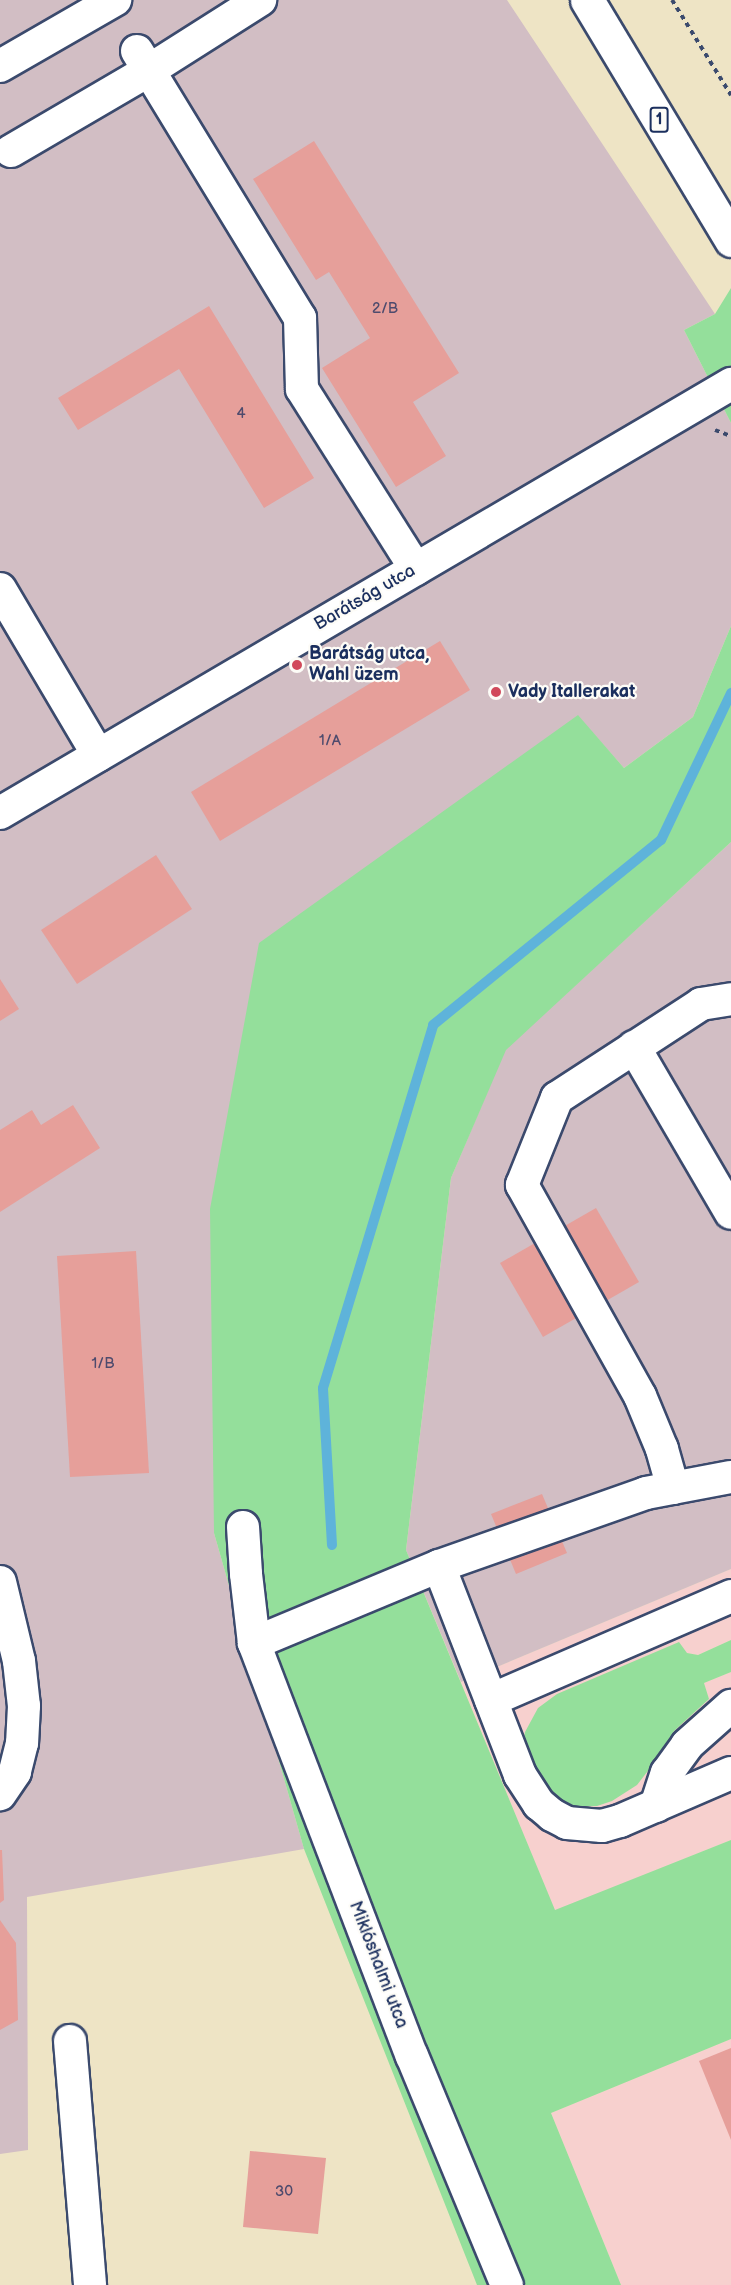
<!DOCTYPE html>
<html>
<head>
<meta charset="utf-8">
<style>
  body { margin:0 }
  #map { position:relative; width:731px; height:2285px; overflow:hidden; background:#eee4c5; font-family:"Balsamiq Sans",sans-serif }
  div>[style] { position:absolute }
  .built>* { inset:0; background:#f7d0ce }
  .industrial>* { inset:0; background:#d2bec4 }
  .green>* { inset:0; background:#94df9b }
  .stream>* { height:10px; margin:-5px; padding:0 5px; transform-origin:5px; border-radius:5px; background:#5eb3da }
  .building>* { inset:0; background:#e69f9a }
  .path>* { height:4px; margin-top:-2px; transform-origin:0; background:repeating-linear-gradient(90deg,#3b4a6d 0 4.5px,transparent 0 9px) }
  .roads { filter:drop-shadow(2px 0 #3b4a6d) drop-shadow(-2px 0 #3b4a6d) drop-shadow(0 2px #3b4a6d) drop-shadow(0 -2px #3b4a6d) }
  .minor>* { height:32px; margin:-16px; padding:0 16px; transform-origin:16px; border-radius:16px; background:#fff }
  .major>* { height:33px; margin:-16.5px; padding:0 16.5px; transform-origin:16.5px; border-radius:16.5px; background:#fff }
  .dots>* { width:16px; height:16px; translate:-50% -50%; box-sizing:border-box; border:3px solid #fdfcf7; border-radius:50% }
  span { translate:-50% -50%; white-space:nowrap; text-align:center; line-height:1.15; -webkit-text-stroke:4.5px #fdfcf7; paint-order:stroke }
  .number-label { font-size:15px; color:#4e4b6d }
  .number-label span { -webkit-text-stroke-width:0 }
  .shield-label span { padding:2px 4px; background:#fdfcf7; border:2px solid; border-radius:4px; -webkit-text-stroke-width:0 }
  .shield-label { font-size:16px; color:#1b2f5e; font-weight:700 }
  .street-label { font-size:18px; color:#1b2f5e }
  .poi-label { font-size:18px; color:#1b2f5e; font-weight:700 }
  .left { translate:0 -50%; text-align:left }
</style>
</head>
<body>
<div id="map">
  <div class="built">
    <div style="clip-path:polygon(731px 1569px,731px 1640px,698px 1655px,687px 1653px,570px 1807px,597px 1806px,654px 1763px,674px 1731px,709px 1699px,704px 1683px,731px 1672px,731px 1840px,555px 1911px,461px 1682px)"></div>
    <div style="clip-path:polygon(731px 2039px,731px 2285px,621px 2285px,551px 2113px)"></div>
  </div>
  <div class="industrial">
    <div style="clip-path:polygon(0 0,507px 0,715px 314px,684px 330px,731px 423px,731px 626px,693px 717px,624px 768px,578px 716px,214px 1533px,304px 1849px,27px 1897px,28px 2150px,0 2154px)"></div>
    <div style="clip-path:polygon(731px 842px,731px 1569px,461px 1682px,406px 1550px,451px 1178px,505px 1050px)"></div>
  </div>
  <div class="green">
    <div style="clip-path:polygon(731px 288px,731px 423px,684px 330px,715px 314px)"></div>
    <div style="clip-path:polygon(731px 626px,731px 842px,506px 1050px,451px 1178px,406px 1550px,555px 1910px,731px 1840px,731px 2039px,551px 2113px,621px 2285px,477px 2285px,304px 1849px,214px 1533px,210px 1209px,259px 943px,578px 715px,624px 768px,693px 717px)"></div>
    <div style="clip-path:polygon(731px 1640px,731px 1672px,704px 1683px,709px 1699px,674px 1731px,654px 1763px,637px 1785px,612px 1801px,597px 1806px,570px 1807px,556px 1802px,521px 1752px,525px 1732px,538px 1708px,557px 1694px,679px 1642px,687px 1653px,698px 1655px)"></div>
  </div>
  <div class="stream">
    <div style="left:332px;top:1545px;width:157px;rotate:-93.3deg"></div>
    <div style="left:323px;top:1388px;width:379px;rotate:-73.1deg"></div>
    <div style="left:433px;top:1025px;width:294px;rotate:-39.1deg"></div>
    <div style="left:661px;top:840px;width:163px;rotate:-64.5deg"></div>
  </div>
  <div class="building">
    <div style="clip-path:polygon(314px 141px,459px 373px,413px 402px,446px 456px,396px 487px,322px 368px,370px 338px,329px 272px,316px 280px,253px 179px)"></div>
    <div style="clip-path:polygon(209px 306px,314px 478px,264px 508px,179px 369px,78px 430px,58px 398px)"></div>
    <div style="clip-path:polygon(440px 641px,470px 690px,220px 841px,191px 792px)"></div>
    <div style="clip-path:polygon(156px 855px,192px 909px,77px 984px,41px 930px)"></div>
    <div style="clip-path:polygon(0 979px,19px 1009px,0 1021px)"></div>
    <div style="clip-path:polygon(73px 1105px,100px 1148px,0 1212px,0 1130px,32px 1110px,41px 1125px)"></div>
    <div style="clip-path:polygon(596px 1208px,639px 1282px,543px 1337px,500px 1263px)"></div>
    <div style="clip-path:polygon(136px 1251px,149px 1473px,70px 1477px,57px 1256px)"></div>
    <div style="clip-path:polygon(542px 1494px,567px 1553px,516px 1574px,491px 1514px)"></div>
    <div style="clip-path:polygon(0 1850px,2px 1850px,4px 1900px,0 1903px)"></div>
    <div style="clip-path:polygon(0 1920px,16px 1943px,18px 2020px,0 2030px)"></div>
    <div style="clip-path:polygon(731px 2048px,731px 2140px,699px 2061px)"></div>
    <div style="clip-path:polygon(250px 2151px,326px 2158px,318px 2234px,243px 2227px)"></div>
  </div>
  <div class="path">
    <div style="left:672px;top:0;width:112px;rotate:58.2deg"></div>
    <div style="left:715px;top:430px;width:17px;rotate:21deg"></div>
  </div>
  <div class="roads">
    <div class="minor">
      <div style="left:137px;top:51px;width:313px;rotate:58.6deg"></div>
      <div style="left:300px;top:318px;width:71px;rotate:88.4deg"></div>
      <div style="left:302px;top:389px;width:213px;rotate:57.7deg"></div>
      <div style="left:0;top:66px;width:133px;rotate:-29.9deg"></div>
      <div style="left:11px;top:151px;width:159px;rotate:-30.3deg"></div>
      <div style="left:148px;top:71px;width:133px;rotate:-32.4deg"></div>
      <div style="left:0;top:589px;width:193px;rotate:59.4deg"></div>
      <div style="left:0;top:813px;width:848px;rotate:-30.41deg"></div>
      <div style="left:634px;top:1047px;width:192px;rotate:59.7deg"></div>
      <div style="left:673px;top:1488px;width:41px;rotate:-105.8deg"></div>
      <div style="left:662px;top:1449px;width:57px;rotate:-112.5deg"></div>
      <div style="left:640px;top:1396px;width:242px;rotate:-119.2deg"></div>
      <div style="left:522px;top:1185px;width:94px;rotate:-68.1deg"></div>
      <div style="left:557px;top:1098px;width:172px;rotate:-33.1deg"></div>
      <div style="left:701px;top:1004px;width:30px;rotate:-9deg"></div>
      <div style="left:243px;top:1527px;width:47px;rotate:86.3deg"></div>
      <div style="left:246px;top:1574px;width:69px;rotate:83.4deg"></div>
      <div style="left:254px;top:1643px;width:442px;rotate:69.1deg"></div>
      <div style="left:412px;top:2056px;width:248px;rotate:67.5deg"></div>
      <div style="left:439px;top:1566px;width:219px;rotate:-19.4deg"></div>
      <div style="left:646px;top:1493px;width:86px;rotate:-10.7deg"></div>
      <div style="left:0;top:1582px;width:81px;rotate:76.5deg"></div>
      <div style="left:19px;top:1661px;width:45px;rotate:83.7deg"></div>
      <div style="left:24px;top:1706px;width:37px;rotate:93deg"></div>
      <div style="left:22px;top:1743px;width:30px;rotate:104deg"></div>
      <div style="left:15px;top:1772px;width:27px;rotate:124deg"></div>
      <div style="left:254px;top:1643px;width:200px;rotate:-22.6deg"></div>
      <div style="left:439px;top:1566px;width:224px;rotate:68.8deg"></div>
      <div style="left:520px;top:1775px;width:35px;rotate:57deg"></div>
      <div style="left:539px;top:1804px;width:17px;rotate:40deg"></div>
      <div style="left:552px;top:1815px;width:17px;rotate:28deg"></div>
      <div style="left:567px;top:1823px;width:35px;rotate:5deg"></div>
      <div style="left:602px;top:1826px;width:19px;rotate:-16deg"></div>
      <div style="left:620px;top:1821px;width:121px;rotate:-23.4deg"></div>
      <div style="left:491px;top:1700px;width:262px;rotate:-23.4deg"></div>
      <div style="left:656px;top:1806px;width:35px;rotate:-72deg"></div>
      <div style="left:667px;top:1773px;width:34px;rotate:-54deg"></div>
      <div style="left:687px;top:1745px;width:59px;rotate:-41.6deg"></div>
      <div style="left:70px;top:2041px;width:245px;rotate:85.3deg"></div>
    </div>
    <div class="major">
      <div style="left:587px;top:0;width:280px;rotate:59deg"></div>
    </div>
  </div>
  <div class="dots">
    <div style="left:297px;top:665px;background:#d1495b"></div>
    <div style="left:496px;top:692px;background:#d1495b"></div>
  </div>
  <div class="number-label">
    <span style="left:385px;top:309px">2/B</span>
    <span style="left:241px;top:414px">4</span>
    <span style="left:330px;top:741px">1/A</span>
    <span style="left:103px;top:1364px">1/B</span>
    <span style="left:284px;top:2192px">30</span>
  </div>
  <div class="shield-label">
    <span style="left:659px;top:120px">1</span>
  </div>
  <div class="street-label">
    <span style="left:365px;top:598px;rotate:-30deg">Barátság utca</span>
    <span style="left:378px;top:1965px;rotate:69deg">Miklóshalmi utca</span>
  </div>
  <div class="poi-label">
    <span class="left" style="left:309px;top:665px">Barátság utca,<br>Wahl üzem</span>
    <span class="left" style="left:508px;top:692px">Vady Itallerakat</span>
  </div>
</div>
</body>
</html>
